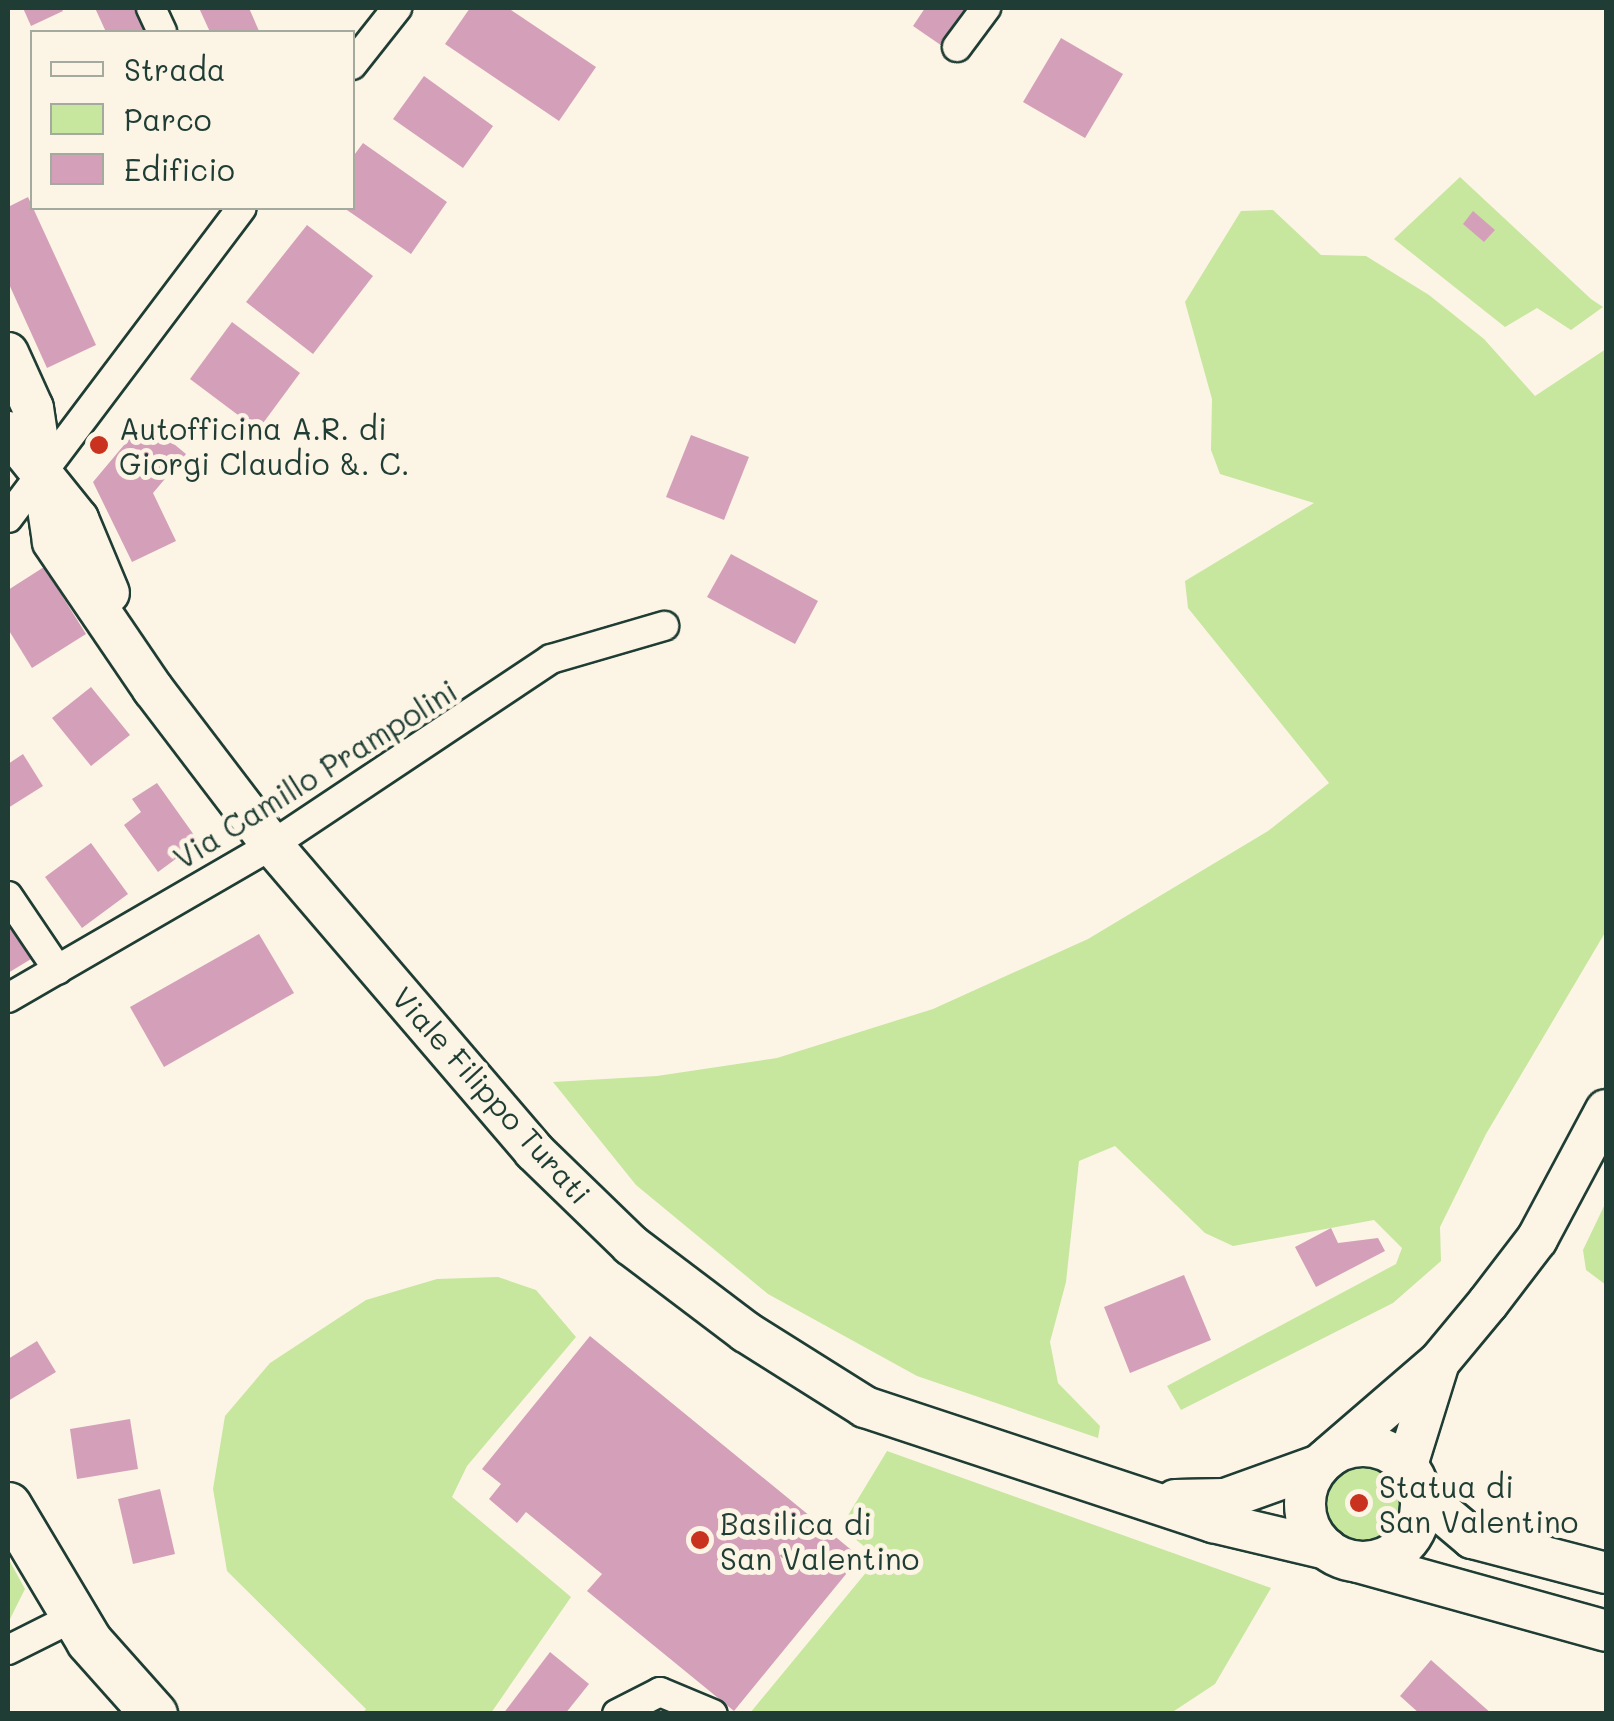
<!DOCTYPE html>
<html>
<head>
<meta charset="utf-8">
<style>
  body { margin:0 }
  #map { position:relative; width:1614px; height:1721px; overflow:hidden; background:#fcf5e5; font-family:Mali,sans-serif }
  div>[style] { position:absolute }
  .green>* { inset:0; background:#c7e69e }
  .round { border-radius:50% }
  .building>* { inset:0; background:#d4a0b9 }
  .roads { filter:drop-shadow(2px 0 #1f3d34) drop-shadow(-2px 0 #1f3d34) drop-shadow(0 2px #1f3d34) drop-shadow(0 -2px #1f3d34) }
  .street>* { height:28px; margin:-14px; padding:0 14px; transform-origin:14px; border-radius:14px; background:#fcf5e5 }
  .secondary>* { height:40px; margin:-20px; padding:0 20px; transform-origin:20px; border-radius:20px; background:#fcf5e5 }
  .secondary>.ring { margin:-20px; padding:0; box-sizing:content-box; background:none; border:40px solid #fcf5e5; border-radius:50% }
  .primary>* { height:45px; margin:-22.5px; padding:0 22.5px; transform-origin:22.5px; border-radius:22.5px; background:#fcf5e5 }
  .dots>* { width:28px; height:28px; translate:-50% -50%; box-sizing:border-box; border:5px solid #fcf5e5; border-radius:50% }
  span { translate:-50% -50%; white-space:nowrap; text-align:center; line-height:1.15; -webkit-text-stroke:10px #fcf5e5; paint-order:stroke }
  .poi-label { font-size:30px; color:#1f3d34 }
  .left { translate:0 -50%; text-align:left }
  .street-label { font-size:30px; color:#1f3d34 }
  .frame { position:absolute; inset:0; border:10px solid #1f3d34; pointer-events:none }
  .legend { position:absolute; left:30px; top:30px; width:325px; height:180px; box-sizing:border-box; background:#fcf5e5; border:2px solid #a4ab9e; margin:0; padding:12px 18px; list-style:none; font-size:30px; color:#1f3d34 }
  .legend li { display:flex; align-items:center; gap:20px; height:50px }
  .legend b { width:50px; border:2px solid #a4ab9e }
</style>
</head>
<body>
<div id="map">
  <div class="green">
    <div style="clip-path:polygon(1460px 177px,1591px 299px,1603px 307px,1571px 330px,1537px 308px,1505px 327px,1394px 239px)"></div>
    <div style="clip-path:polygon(1273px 210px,1321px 255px,1366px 256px,1429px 295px,1484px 339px,1535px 396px,1606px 349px,1606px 931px,1486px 1134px,1440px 1227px,1441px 1261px,1393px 1303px,1181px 1410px,1167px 1386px,1396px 1264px,1402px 1248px,1374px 1220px,1233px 1246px,1205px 1233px,1115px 1146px,1079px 1161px,1066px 1282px,1050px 1342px,1058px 1383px,1100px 1426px,1098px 1438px,917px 1376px,768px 1294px,636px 1185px,553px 1082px,657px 1076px,777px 1058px,933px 1009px,1088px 939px,1268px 831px,1329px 783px,1188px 608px,1185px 581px,1314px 503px,1220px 474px,1211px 450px,1212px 399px,1185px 302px,1241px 211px)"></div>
    <div style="clip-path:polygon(1606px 1202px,1606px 1285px,1586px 1270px,1583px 1250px)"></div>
    <div style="clip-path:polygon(498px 1277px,536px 1290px,576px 1337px,467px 1466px,452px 1497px,571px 1597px,491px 1713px,363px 1713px,366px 1709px,227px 1571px,213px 1489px,225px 1416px,270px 1363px,366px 1300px,437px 1279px)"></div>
    <div style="clip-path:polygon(887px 1451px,1271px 1588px,1215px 1684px,1171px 1713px,750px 1713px,878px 1558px,841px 1527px)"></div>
    <div class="round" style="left:1316px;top:1460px;width:88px;height:88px"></div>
    <div style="clip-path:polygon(8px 1558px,25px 1589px,8px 1623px)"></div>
  </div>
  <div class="building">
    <div style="clip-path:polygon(23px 8px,61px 8px,63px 11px,31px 26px)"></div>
    <div style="clip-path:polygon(95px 8px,138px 8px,148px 32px,106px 32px)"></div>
    <div style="clip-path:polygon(199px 8px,249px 8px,259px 31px,210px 32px)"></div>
    <div style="clip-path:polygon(470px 8px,508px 8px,596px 67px,559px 121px,445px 44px)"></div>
    <div style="clip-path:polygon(925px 8px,973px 8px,945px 48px,913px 26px)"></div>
    <div style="clip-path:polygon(1061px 38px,1123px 74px,1085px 138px,1023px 102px)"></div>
    <div style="clip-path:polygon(424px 76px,493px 126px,463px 168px,393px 119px)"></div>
    <div style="clip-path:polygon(363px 143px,447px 202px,411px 254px,344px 208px,352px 208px,352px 158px)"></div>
    <div style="clip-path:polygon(28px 197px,96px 345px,47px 368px,8px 282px,8px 207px)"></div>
    <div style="clip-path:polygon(1473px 211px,1495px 230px,1484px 242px,1463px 224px)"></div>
    <div style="clip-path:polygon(307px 225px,373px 276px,313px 354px,246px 302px)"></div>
    <div style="clip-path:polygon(232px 322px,300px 373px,258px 430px,190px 379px)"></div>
    <div style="clip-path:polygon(145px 420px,186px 454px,153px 493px,176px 541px,132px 562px,93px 482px)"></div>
    <div style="clip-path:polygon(691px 435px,749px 457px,724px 520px,666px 497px)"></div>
    <div style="clip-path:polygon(731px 554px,818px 601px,795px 644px,707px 597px)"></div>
    <div style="clip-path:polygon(44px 567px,86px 634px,32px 668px,8px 629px,8px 590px)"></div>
    <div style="clip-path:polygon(91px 687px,130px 735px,91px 766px,52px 718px)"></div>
    <div style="clip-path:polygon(23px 754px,43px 786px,8px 808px,8px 764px)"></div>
    <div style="clip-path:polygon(157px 783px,199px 842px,158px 872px,124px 825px,141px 812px,132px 799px)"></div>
    <div style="clip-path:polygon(91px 843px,128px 894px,82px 928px,45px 877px)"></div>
    <div style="clip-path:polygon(8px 910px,36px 956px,8px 973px)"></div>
    <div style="clip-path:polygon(259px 934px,294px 993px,164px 1067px,130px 1007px)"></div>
    <div style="clip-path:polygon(1331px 1228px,1338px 1243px,1378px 1238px,1385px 1251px,1316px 1287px,1295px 1247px)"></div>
    <div style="clip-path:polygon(1184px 1275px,1211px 1340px,1130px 1373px,1104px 1307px)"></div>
    <div style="clip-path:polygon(590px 1336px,860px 1557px,734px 1711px,587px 1591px,602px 1574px,526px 1512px,517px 1523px,489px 1499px,501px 1484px,482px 1469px)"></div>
    <div style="clip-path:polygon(37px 1341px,56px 1372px,8px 1401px,8px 1359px)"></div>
    <div style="clip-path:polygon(130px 1419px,138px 1469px,77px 1479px,70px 1429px)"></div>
    <div style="clip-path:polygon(160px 1489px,175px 1554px,133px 1564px,118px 1499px)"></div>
    <div style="clip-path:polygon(550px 1652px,589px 1684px,565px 1714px,503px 1714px)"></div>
    <div style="clip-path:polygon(1431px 1660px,1492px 1714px,1420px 1714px,1400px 1696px)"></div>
  </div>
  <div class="roads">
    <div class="street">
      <div style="left:151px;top:8px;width:26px;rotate:65deg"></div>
      <div style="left:957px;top:47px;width:49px;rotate:-53.4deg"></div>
      <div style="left:352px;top:65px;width:73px;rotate:-51.7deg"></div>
      <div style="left:8px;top:518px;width:388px;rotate:-53deg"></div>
      <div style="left:8px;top:896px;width:89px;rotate:56deg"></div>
      <div style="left:8px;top:998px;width:305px;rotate:-30.1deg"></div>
      <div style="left:272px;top:845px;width:335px;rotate:-33.7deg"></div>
      <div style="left:551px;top:659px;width:118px;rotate:-16.3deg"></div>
      <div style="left:8px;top:1650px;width:74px;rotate:-26.6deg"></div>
      <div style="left:617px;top:1714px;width:48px;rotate:-27.1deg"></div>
      <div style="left:660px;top:1692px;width:57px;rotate:22.5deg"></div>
    </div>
    <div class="secondary">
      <div style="left:8px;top:353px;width:60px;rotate:65.6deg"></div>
      <div style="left:33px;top:408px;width:135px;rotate:81.5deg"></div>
      <div style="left:53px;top:542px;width:178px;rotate:55.8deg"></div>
      <div style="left:153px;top:689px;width:196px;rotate:52.7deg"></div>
      <div style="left:272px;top:845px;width:403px;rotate:49.4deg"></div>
      <div style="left:534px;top:1151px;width:135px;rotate:44.1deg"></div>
      <div style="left:631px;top:1245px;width:144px;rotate:37.1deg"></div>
      <div style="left:746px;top:1332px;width:141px;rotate:32.2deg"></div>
      <div style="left:865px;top:1407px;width:367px;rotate:18.3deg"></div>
      <div style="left:1213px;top:1522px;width:117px;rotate:13.3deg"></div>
      <div style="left:8px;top:432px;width:112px;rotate:51.2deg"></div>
      <div style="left:78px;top:519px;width:80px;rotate:67.3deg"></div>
      <div class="ring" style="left:1305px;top:1446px;width:76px;height:76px"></div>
      <div style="left:1330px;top:1456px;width:144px;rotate:-40.8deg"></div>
      <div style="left:1439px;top:1362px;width:77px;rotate:-50.3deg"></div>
      <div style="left:1488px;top:1303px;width:81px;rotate:-52.6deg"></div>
      <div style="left:1537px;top:1239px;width:146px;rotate:-61.9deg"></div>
      <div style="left:1407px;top:1465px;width:108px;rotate:-72.7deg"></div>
      <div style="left:1421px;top:1495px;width:67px;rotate:40.1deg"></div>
      <div style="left:1472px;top:1538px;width:138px;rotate:14.6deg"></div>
      <div style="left:1175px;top:1500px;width:50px;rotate:-1.1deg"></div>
      <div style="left:1225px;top:1499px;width:101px;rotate:-19.7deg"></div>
      <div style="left:1358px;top:1562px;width:257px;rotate:15.5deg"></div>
    </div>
    <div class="primary">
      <div style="left:8px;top:1505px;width:158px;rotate:59.2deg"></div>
      <div style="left:89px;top:1641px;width:98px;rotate:48.3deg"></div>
    </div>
  </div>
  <div class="dots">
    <div style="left:99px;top:445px;background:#c8321e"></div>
    <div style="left:1359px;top:1503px;background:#c8321e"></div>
    <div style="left:700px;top:1540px;background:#c8321e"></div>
  </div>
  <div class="poi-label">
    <span class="left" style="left:119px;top:445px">Autofficina A.R. di<br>Giorgi Claudio &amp;. C.</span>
    <span class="left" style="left:1379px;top:1503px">Statua di<br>San Valentino</span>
    <span class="left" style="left:720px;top:1540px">Basilica di<br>San Valentino</span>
  </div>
  <div class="street-label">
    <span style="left:315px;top:774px;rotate:-32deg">Via Camillo Prampolini</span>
    <span style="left:492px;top:1095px;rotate:48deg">Viale Filippo Turati</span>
  </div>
  <div class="frame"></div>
  <ul class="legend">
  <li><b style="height:12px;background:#fcf5e5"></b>Strada</li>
  <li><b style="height:28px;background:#c7e69e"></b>Parco</li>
  <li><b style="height:28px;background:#d4a0b9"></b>Edificio</li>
  </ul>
</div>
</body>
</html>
